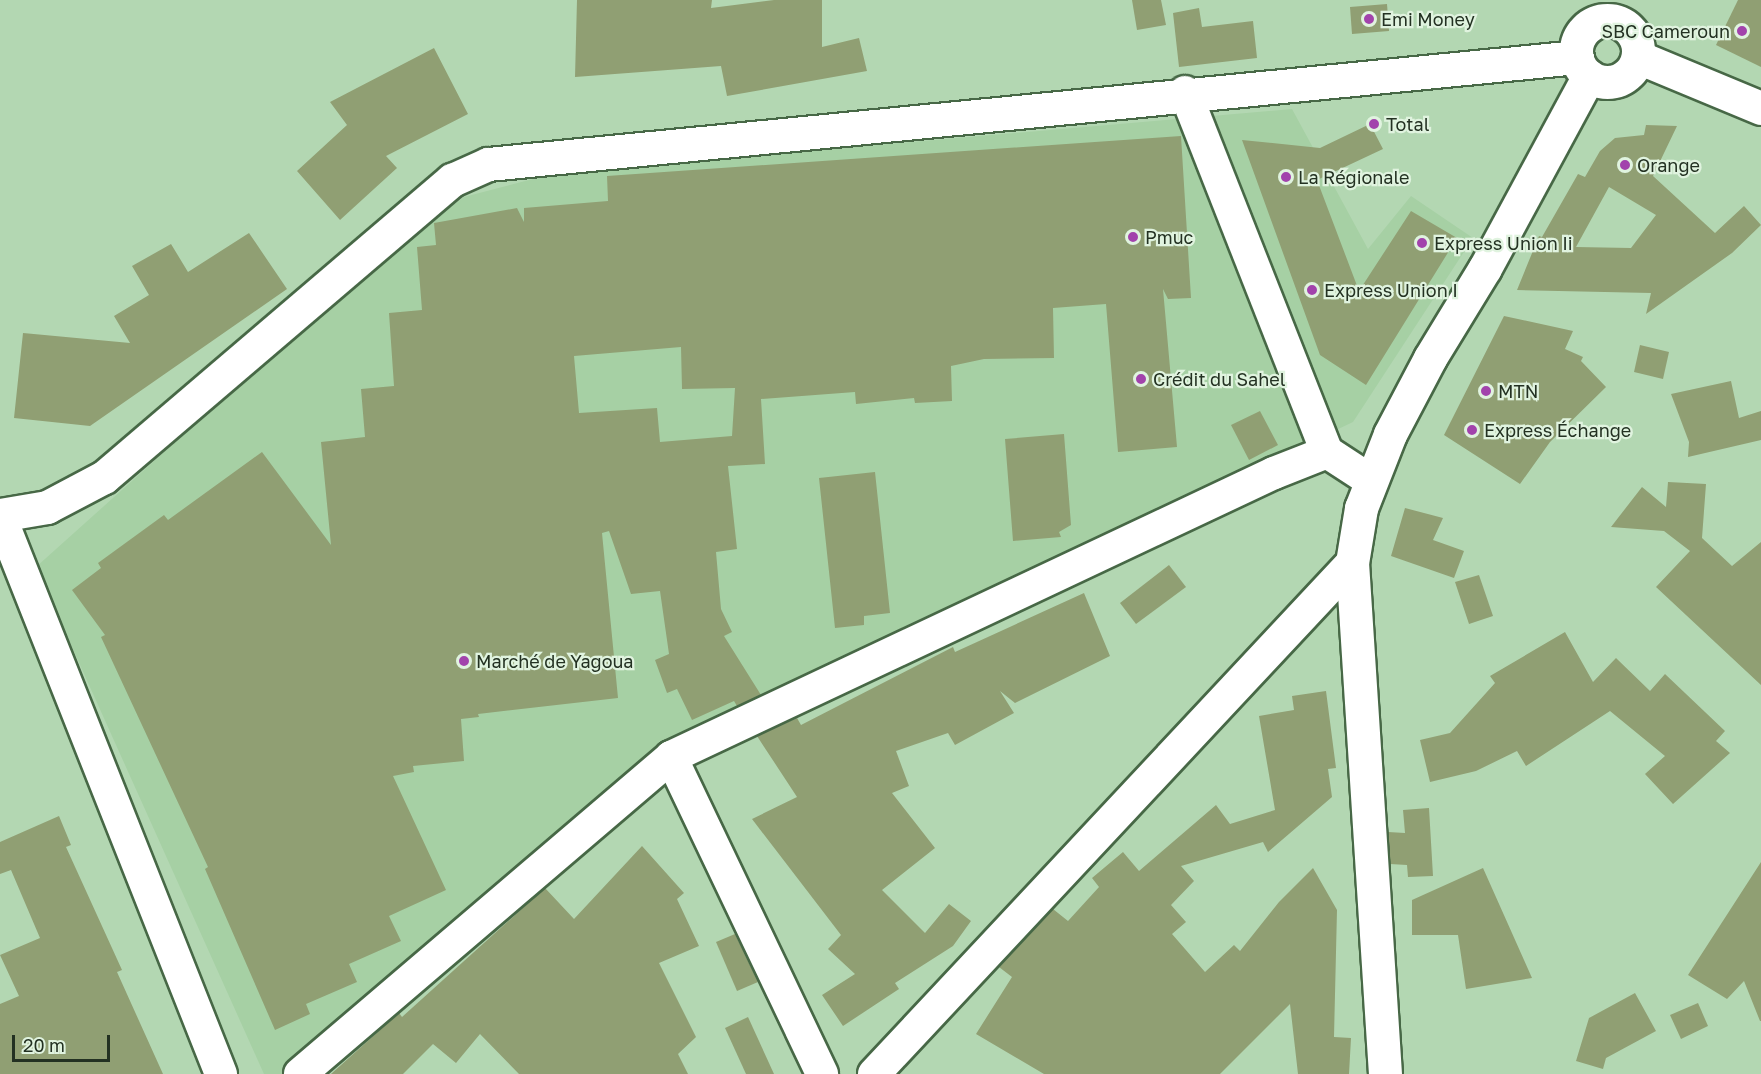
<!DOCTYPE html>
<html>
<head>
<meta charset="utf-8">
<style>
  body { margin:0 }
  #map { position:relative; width:1761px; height:1074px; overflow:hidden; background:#b3d7b2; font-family:"Golos Text",sans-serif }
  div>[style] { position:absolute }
  .built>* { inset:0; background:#a6d0a4 }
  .building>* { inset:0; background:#909f73 }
  .roads { filter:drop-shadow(2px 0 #476846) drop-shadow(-2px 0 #476846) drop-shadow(0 2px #476846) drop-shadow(0 -2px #476846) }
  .minor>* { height:32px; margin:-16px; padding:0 16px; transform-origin:16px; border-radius:16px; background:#fff }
  .major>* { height:33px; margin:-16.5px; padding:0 16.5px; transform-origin:16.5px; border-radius:16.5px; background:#fff }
  .major>.ring { margin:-16.5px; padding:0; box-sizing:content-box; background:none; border:33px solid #fff; border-radius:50% }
  .dots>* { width:16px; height:16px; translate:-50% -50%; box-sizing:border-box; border:3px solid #e0f3df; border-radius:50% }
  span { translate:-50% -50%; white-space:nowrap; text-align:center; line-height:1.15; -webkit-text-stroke:4.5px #e0f3df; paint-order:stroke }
  .poi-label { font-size:18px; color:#233122 }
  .left { translate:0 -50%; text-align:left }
  .right { translate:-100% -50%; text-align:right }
  .scale { position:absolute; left:12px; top:1035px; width:98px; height:27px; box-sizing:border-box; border:3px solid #233122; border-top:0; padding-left:8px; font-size:18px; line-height:21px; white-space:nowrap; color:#233122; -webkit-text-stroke:4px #e0f3df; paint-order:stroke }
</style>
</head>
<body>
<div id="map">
  <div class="built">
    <div style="clip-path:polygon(1292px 109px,1368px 249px,1411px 196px,1473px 238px,1353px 422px,651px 755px,285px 1074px,264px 1074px,36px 567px,365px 272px,464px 197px,556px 173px)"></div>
  </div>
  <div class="building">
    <div style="clip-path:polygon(577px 0,712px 0,711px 8px,774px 0,822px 0,822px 47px,859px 38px,867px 71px,727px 96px,721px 66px,575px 77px)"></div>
    <div style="clip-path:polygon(1132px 0,1161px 0,1166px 25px,1137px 30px)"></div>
    <div style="clip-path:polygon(1738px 0,1761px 0,1761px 67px,1716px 45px)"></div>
    <div style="clip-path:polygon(1387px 4px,1389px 31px,1352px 34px,1350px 7px)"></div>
    <div style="clip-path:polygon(1199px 8px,1202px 27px,1253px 21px,1257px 58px,1179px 67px,1173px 13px)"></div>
    <div style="clip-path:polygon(434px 48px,468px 114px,386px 156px,397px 168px,340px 220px,297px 171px,347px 125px,330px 102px)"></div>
    <div style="clip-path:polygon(1370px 124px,1383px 149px,1317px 180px,1359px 291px,1411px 211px,1457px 238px,1366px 385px,1320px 355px,1242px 140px,1320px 148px)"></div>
    <div style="clip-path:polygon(evenodd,1646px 125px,1677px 126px,1653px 176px,1715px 233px,1744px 206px,1761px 225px,1732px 253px,1646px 314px,1651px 293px,1517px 290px,1539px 236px,1542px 237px,1578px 174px,1585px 177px,1600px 151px,1615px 138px,1644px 135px,1646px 125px,1609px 187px,1656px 215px,1631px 248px,1576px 247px,1609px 187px)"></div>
    <div style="clip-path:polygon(evenodd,1181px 136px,1191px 298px,1168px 299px,1163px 289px,1177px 447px,1118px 452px,1106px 304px,1053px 308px,1054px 358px,984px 359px,951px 366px,952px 401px,915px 403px,914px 398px,856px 404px,855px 392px,761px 399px,765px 464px,728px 466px,737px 549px,716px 552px,721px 609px,732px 632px,724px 636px,761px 695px,737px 706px,734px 701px,692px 720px,677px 689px,667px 693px,655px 660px,669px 654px,660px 591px,631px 594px,609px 531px,602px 533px,618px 698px,478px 714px,479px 717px,461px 719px,464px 761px,413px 766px,414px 772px,393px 776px,446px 890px,389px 916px,401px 941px,349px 964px,357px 982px,306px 1004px,310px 1014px,275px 1030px,205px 869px,208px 867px,101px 637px,105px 635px,72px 590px,101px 568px,98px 563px,164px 515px,168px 520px,262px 452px,331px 545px,321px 442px,365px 437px,361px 389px,394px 386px,389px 313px,422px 310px,417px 247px,436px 245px,434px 223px,517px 208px,524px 222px,524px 208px,608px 201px,607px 176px,1181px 136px,681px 347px,682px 389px,735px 388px,732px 436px,660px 442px,657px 408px,579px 413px,574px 356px,681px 347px)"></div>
    <div style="clip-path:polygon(249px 233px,287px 289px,90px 426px,14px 418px,23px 333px,130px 343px,114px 316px,149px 295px,132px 266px,171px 244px,188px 272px)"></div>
    <div style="clip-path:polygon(1504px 316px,1573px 331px,1565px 349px,1583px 357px,1581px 361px,1606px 387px,1550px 442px,1520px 484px,1444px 435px)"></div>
    <div style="clip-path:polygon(1640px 345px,1669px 352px,1663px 379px,1634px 372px)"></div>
    <div style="clip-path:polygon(1731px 381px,1739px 418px,1761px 411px,1761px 440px,1688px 457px,1689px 442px,1671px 394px)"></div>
    <div style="clip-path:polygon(1260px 411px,1278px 445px,1249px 460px,1231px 425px)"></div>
    <div style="clip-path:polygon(1064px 434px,1071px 525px,1059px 532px,1061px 537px,1013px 541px,1005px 439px)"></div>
    <div style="clip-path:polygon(875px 472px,890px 613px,864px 616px,864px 625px,835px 628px,819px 478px)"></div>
    <div style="clip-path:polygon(1668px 482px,1706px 484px,1702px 538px,1732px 566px,1761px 542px,1761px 685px,1656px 587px,1690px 551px,1664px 531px,1611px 527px,1642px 487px,1666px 507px)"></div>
    <div style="clip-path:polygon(1405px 508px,1443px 518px,1433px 540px,1464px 551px,1454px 578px,1391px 556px)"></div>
    <div style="clip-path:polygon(1169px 565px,1186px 587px,1136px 624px,1120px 603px)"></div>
    <div style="clip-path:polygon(1479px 575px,1493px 616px,1469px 624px,1455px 582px)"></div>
    <div style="clip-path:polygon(1084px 593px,1110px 656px,1015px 703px,1000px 691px,1014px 713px,955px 745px,948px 733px,896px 751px,909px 786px,892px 793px,935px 848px,882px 890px,925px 933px,949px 904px,971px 921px,953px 946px,895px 983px,899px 989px,843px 1026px,822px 995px,855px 974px,828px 949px,841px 935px,752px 819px,797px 797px,757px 736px,797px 718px,801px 725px,953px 647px,955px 652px)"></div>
    <div style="clip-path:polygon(1565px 632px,1593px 682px,1616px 658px,1650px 691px,1665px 674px,1725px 731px,1716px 741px,1730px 753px,1673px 804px,1645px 774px,1665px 756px,1610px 711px,1526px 766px,1517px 751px,1476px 771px,1430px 782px,1420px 740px,1450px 733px,1495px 683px,1490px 676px)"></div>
    <div style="clip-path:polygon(1326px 691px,1336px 768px,1328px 769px,1332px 797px,1268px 852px,1263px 842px,1181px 866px,1194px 881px,1171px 905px,1186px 922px,1172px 934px,1205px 972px,1234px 945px,1240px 951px,1279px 902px,1313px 868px,1337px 910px,1334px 1037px,1351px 1038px,1349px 1074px,1298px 1074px,1290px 1004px,1220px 1074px,1044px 1074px,976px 1034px,1012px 977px,999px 967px,1053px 909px,1068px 921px,1099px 887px,1092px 878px,1123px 852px,1139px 871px,1216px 805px,1230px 824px,1275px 810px,1259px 716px,1294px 710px,1292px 696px)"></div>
    <div style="clip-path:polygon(1429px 808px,1433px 876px,1408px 877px,1407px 865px,1390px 864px,1388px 832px,1405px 833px,1403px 810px)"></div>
    <div style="clip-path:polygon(59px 816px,71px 845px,66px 847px,122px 970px,117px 972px,163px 1074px,0 1074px,0 1004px,19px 996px,0 955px,40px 938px,11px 870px,0 874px,0 842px)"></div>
    <div style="clip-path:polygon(642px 846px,684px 893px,677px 899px,699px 946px,659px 963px,696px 1037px,678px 1054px,688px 1074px,519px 1074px,480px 1034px,456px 1063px,433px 1044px,403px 1074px,331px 1074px,399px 1013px,402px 1017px,545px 888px,574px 919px)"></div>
    <div style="clip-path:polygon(1761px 862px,1761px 1021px,1760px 1021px,1744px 981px,1727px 999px,1688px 975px)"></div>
    <div style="clip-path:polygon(1483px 868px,1532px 978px,1466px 989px,1458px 935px,1412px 935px,1412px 900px)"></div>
    <div style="clip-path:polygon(735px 934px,758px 982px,737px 991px,716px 942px)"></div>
    <div style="clip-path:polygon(1635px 993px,1656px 1031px,1606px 1058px,1603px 1069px,1576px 1061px,1589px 1018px)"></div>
    <div style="clip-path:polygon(1698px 1003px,1708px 1026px,1681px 1039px,1670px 1015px)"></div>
    <div style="clip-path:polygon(748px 1017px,774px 1074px,746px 1074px,725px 1028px)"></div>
  </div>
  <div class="roads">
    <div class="minor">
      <div style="left:1185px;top:92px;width:387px;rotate:68.5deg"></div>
      <div style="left:1327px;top:452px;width:51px;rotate:33.1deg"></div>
      <div style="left:0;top:516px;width:600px;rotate:68.39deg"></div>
      <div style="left:671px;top:757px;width:351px;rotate:64.5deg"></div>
      <div style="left:300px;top:1074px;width:488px;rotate:-40.5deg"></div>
      <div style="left:671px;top:757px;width:667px;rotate:-25.22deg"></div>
      <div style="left:1274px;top:473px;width:57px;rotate:-21.6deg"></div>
      <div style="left:874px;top:1074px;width:700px;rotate:-46.91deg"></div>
    </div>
    <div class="major">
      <div class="ring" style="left:1576px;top:20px;width:29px;height:29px"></div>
      <div style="left:1638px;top:57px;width:133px;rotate:22.5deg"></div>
      <div style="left:0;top:515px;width:48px;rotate:-9.7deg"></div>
      <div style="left:47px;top:507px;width:64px;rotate:-27.8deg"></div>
      <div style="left:104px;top:477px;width:458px;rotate:-40.5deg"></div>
      <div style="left:452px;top:180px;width:39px;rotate:-24deg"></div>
      <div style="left:488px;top:164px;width:1094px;rotate:-5.61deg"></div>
      <div style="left:1385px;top:1074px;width:512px;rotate:-93.69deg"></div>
      <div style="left:1352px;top:563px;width:56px;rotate:-80.7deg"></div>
      <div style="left:1361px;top:508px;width:79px;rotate:-68.6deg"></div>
      <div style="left:1390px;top:434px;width:86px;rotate:-62.2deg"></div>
      <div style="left:1430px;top:358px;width:105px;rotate:-58.6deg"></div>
      <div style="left:1485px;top:268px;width:218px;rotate:-61.6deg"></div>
    </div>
  </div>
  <div class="dots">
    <div style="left:1369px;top:19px;background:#a243ac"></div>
    <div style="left:1742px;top:31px;background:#a243ac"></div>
    <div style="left:1374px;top:124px;background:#a243ac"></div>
    <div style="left:1625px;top:165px;background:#a243ac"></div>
    <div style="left:1286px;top:177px;background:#a243ac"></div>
    <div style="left:1133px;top:237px;background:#a243ac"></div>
    <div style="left:1422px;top:243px;background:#a243ac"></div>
    <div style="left:1312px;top:290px;background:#a243ac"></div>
    <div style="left:1141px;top:379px;background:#a243ac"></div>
    <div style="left:1486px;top:391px;background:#a243ac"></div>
    <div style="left:1472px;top:430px;background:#a243ac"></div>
    <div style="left:464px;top:661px;background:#a243ac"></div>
  </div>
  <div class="poi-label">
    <span class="left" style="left:1381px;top:19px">Emi Money</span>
    <span class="right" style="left:1730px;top:31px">SBC Cameroun</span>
    <span class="left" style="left:1386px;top:124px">Total</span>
    <span class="left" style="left:1637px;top:165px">Orange</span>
    <span class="left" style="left:1298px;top:177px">La Régionale</span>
    <span class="left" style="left:1145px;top:237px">Pmuc</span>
    <span class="left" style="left:1434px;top:243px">Express Union Ii</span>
    <span class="left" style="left:1324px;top:290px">Express Union I</span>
    <span class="left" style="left:1153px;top:379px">Crédit du Sahel</span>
    <span class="left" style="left:1498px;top:391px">MTN</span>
    <span class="left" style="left:1484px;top:430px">Express Échange</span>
    <span class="left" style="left:476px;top:661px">Marché de Yagoua</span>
  </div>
  <div class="scale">20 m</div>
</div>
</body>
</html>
